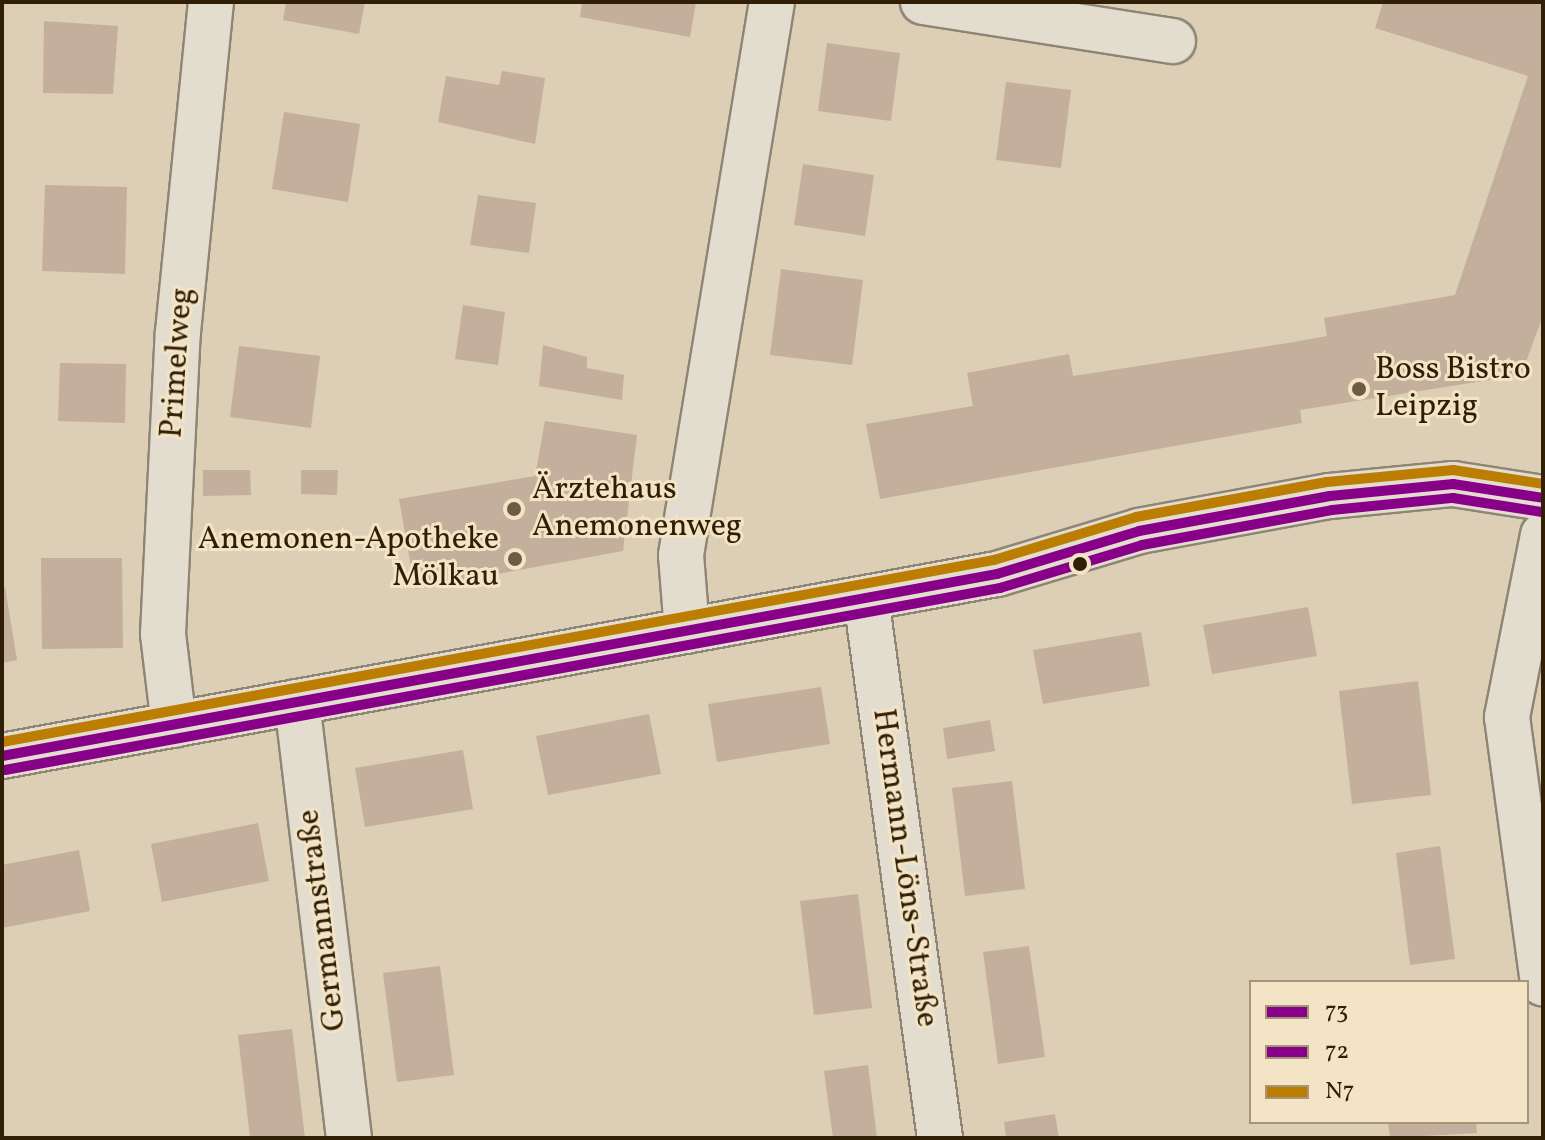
<!DOCTYPE html>
<html>
<head>
<meta charset="utf-8">
<style>
  body { margin:0 }
  #map { position:relative; width:1545px; height:1140px; overflow:hidden; background:#dccfb6; font-family:Vollkorn,serif }
  div>[style] { position:absolute }
  .building>* { inset:0; background:#c3af9c }
  .roads { filter:drop-shadow(2px 0 #8e8574) drop-shadow(-2px 0 #8e8574) drop-shadow(0 2px #8e8574) drop-shadow(0 -2px #8e8574) }
  .minor>* { height:44px; margin:-22px; padding:0 22px; transform-origin:22px; border-radius:22px; background:#e3ddd0 }
  .bus-1>* { height:10px; margin:-5px; padding:0 5px; transform-origin:5px; border-radius:5px; background:#808 }
  .bus-2>* { height:10px; margin:-5px; padding:0 5px; transform-origin:5px; border-radius:5px; background:#808 }
  .bus-3>* { height:10px; margin:-5px; padding:0 5px; transform-origin:5px; border-radius:5px; background:#bb7d02 }
  .dots>* { width:22px; height:22px; translate:-50% -50%; box-sizing:border-box; border:4px solid #f3e4c5; border-radius:50% }
  span { translate:-50% -50%; white-space:nowrap; text-align:center; line-height:1.15; -webkit-text-stroke:6px #f3e4c5; paint-order:stroke }
  .street-label { font-size:32px; color:#301e06 }
  .poi-label { font-size:32px; color:#301e06 }
  .left { translate:0 -50%; text-align:left }
  .right { translate:-100% -50%; text-align:right }
  .frame { position:absolute; inset:0; border:4px solid #301e06; pointer-events:none }
  .legend { position:absolute; left:1249px; top:980px; width:280px; height:144px; box-sizing:border-box; background:#f3e4c5; border:2px solid #a59579; margin:0; padding:10px 14px; list-style:none; font-size:24px; color:#301e06 }
  .legend li { display:flex; align-items:center; gap:16px; height:40px }
  .legend b { width:40px; border:2px solid #a59579 }
</style>
</head>
<body>
<div id="map">
  <div class="building">
    <div style="clip-path:polygon(286px 2px,365px 2px,359px 34px,283px 20px)"></div>
    <div style="clip-path:polygon(582px 2px,696px 2px,690px 37px,580px 17px)"></div>
    <div style="clip-path:polygon(1383px 2px,1543px 2px,1543px 316px,1521px 375px,1300px 410px,1302px 423px,880px 499px,866px 424px,973px 406px,967px 373px,1069px 354px,1073px 376px,1288px 343px,1327px 336px,1324px 318px,1455px 295px,1528px 76px,1375px 28px)"></div>
    <div style="clip-path:polygon(44px 21px,118px 26px,113px 94px,43px 93px)"></div>
    <div style="clip-path:polygon(827px 43px,900px 53px,891px 121px,818px 111px)"></div>
    <div style="clip-path:polygon(502px 71px,545px 78px,535px 144px,438px 122px,446px 76px,499px 85px)"></div>
    <div style="clip-path:polygon(1006px 82px,1071px 90px,1061px 168px,996px 160px)"></div>
    <div style="clip-path:polygon(284px 112px,360px 124px,348px 202px,272px 189px)"></div>
    <div style="clip-path:polygon(803px 164px,874px 175px,865px 236px,794px 225px)"></div>
    <div style="clip-path:polygon(45px 185px,127px 187px,125px 274px,42px 271px)"></div>
    <div style="clip-path:polygon(478px 195px,536px 203px,529px 253px,470px 245px)"></div>
    <div style="clip-path:polygon(781px 269px,863px 280px,852px 365px,770px 355px)"></div>
    <div style="clip-path:polygon(463px 305px,505px 312px,498px 365px,455px 359px)"></div>
    <div style="clip-path:polygon(543px 345px,587px 357px,587px 368px,624px 375px,622px 400px,539px 386px)"></div>
    <div style="clip-path:polygon(239px 346px,320px 356px,311px 428px,230px 417px)"></div>
    <div style="clip-path:polygon(60px 363px,126px 364px,125px 423px,58px 421px)"></div>
    <div style="clip-path:polygon(545px 421px,637px 435px,623px 551px,415px 589px,399px 499px,535px 476px)"></div>
    <div style="clip-path:polygon(203px 470px,250px 470px,251px 495px,203px 496px)"></div>
    <div style="clip-path:polygon(301px 470px,338px 470px,337px 495px,301px 494px)"></div>
    <div style="clip-path:polygon(41px 558px,122px 558px,123px 648px,42px 649px)"></div>
    <div style="clip-path:polygon(5px 587px,17px 660px,2px 663px,2px 588px)"></div>
    <div style="clip-path:polygon(1308px 607px,1317px 656px,1212px 674px,1203px 625px)"></div>
    <div style="clip-path:polygon(1141px 632px,1150px 686px,1043px 704px,1033px 650px)"></div>
    <div style="clip-path:polygon(1418px 681px,1431px 795px,1352px 804px,1339px 691px)"></div>
    <div style="clip-path:polygon(821px 687px,830px 744px,717px 762px,708px 704px)"></div>
    <div style="clip-path:polygon(649px 714px,661px 774px,548px 795px,536px 736px)"></div>
    <div style="clip-path:polygon(990px 720px,995px 751px,947px 759px,943px 728px)"></div>
    <div style="clip-path:polygon(463px 750px,473px 809px,365px 827px,355px 768px)"></div>
    <div style="clip-path:polygon(1012px 781px,1025px 889px,965px 896px,952px 788px)"></div>
    <div style="clip-path:polygon(258px 823px,269px 881px,162px 902px,151px 844px)"></div>
    <div style="clip-path:polygon(1440px 846px,1455px 959px,1410px 965px,1396px 853px)"></div>
    <div style="clip-path:polygon(79px 850px,90px 911px,2px 928px,2px 865px)"></div>
    <div style="clip-path:polygon(858px 894px,872px 1008px,814px 1015px,800px 901px)"></div>
    <div style="clip-path:polygon(1029px 946px,1045px 1057px,998px 1064px,983px 952px)"></div>
    <div style="clip-path:polygon(440px 966px,454px 1075px,397px 1082px,383px 973px)"></div>
    <div style="clip-path:polygon(292px 1029px,305px 1138px,250px 1138px,238px 1035px)"></div>
    <div style="clip-path:polygon(868px 1065px,877px 1138px,833px 1138px,824px 1071px)"></div>
    <div style="clip-path:polygon(1055px 1114px,1059px 1138px,1006px 1138px,1004px 1122px)"></div>
    <div style="clip-path:polygon(1388px 1122px,1476px 1122px,1477px 1133px,1390px 1138px)"></div>
  </div>
  <div class="roads">
    <div class="minor">
      <div style="left:923px;top:2px;width:253px;rotate:8.9deg"></div>
      <div style="left:1543px;top:535px;width:186px;rotate:101.2deg"></div>
      <div style="left:1507px;top:717px;width:269px;rotate:82.3deg"></div>
      <div style="left:866px;top:598px;width:545px;rotate:82.2deg"></div>
      <div style="left:687px;top:631px;width:76px;rotate:-94.5deg"></div>
      <div style="left:681px;top:555px;width:560px;rotate:-80.66deg"></div>
      <div style="left:297px;top:702px;width:439px;rotate:83.2deg"></div>
      <div style="left:174px;top:725px;width:92px;rotate:-96.9deg"></div>
      <div style="left:163px;top:634px;width:302px;rotate:-87.2deg"></div>
      <div style="left:178px;top:332px;width:332px;rotate:-84.3deg"></div>
      <div style="left:2px;top:756px;width:1012px;rotate:-10.37deg"></div>
      <div style="left:997px;top:574px;width:148px;rotate:-16.8deg"></div>
      <div style="left:1139px;top:531px;width:194px;rotate:-10.4deg"></div>
      <div style="left:1330px;top:496px;width:124px;rotate:-5.6deg"></div>
      <div style="left:1453px;top:484px;width:91px;rotate:8.8deg"></div>
    </div>
  </div>
  <div class="bus-1">
    <div style="left:2px;top:756px;width:1012px;rotate:-10.37deg"></div>
    <div style="left:997px;top:574px;width:148px;rotate:-16.8deg"></div>
    <div style="left:1139px;top:531px;width:194px;rotate:-10.4deg"></div>
    <div style="left:1330px;top:496px;width:124px;rotate:-5.6deg"></div>
    <div style="left:1453px;top:484px;width:91px;rotate:8.8deg"></div>
  </div>
  <div class="bus-2">
    <div style="left:5px;top:770px;width:1012px;rotate:-10.37deg"></div>
    <div style="left:1000px;top:588px;width:148px;rotate:-16.8deg"></div>
    <div style="left:1142px;top:545px;width:193px;rotate:-10.4deg"></div>
    <div style="left:1332px;top:510px;width:122px;rotate:-5.7deg"></div>
    <div style="left:1453px;top:498px;width:89px;rotate:9deg"></div>
  </div>
  <div class="bus-3">
    <div style="left:2px;top:742px;width:1009px;rotate:-10.4deg"></div>
    <div style="left:994px;top:560px;width:148px;rotate:-16.8deg"></div>
    <div style="left:1136px;top:517px;width:194px;rotate:-10.4deg"></div>
    <div style="left:1327px;top:482px;width:127px;rotate:-5.4deg"></div>
    <div style="left:1453px;top:470px;width:91px;rotate:8.8deg"></div>
  </div>
  <div class="dots">
    <div style="left:1359px;top:389px;background:#6c5c44"></div>
    <div style="left:514px;top:509px;background:#6c5c44"></div>
    <div style="left:515px;top:559px;background:#6c5c44"></div>
    <div style="left:1080px;top:564px;background:#301e06"></div>
  </div>
  <div class="street-label">
    <span style="left:178px;top:363px;rotate:-86deg">Primelweg</span>
    <span style="left:904px;top:868px;rotate:82deg">Hermann-Löns-Straße</span>
    <span style="left:323px;top:920px;rotate:-97deg">Germannstraße</span>
  </div>
  <div class="poi-label">
    <span class="left" style="left:1375px;top:389px">Boss Bistro<br>Leipzig</span>
    <span class="left" style="left:532px;top:509px">Ärztehaus<br>Anemonenweg</span>
    <span class="right" style="left:499px;top:559px">Anemonen-Apotheke<br>Mölkau</span>
  </div>
  <div class="frame"></div>
  <ul class="legend">
  <li><b style="height:10px;background:#808"></b>73</li>
  <li><b style="height:10px;background:#808"></b>72</li>
  <li><b style="height:10px;background:#bb7d02"></b>N7</li>
  </ul>
</div>
</body>
</html>
